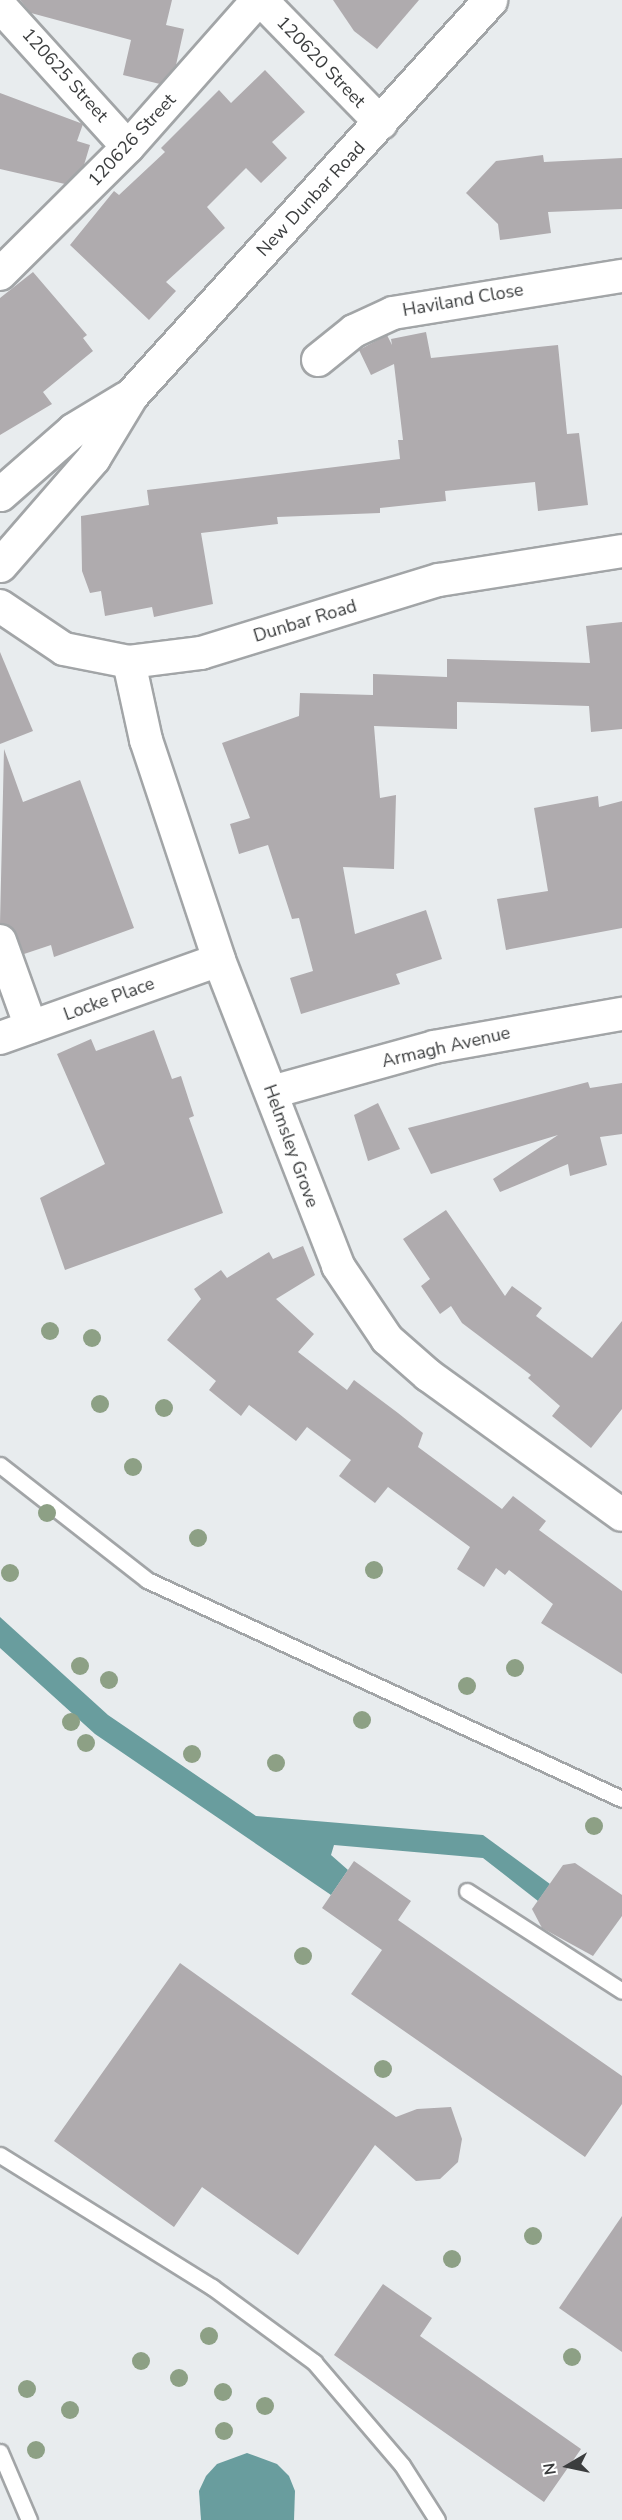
<!DOCTYPE html>
<html>
<head>
<meta charset="utf-8">
<style>
  body { margin:0 }
  #map { position:relative; width:622px; height:2520px; overflow:hidden; background:#e8ecee; font-family:"Nunito Sans",sans-serif }
  div>[style] { position:absolute }
  .water>* { inset:0; background:#699d9e }
  .building>* { inset:0; background:#afabae }
  .roads { filter:drop-shadow(2px 0 #a2a5a7) drop-shadow(-2px 0 #a2a5a7) drop-shadow(0 2px #a2a5a7) drop-shadow(0 -2px #a2a5a7) }
  .service>* { height:15px; margin:-7.5px; padding:0 7.5px; transform-origin:7.5px; border-radius:7.5px; background:#fff }
  .minor>* { height:32px; margin:-16px; padding:0 16px; transform-origin:16px; border-radius:16px; background:#fff }
  .tertiary>* { height:33px; margin:-16.5px; padding:0 16.5px; transform-origin:16.5px; border-radius:16.5px; background:#fff }
  .trees>* { width:18px; height:18px; margin:-9px; border-radius:50%; background:#8da085 }
  span { translate:-50% -50%; white-space:nowrap; text-align:center; line-height:1.15; -webkit-text-stroke:5px #fff; paint-order:stroke }
  .street-label { font-size:18px; color:#3b3d3e }
  .north { position:absolute; left:538px; top:2436px; width:60px; height:60px; -webkit-text-stroke:4px #fff; paint-order:stroke; rotate:261deg; font-size:16px; font-weight:700; line-height:24px; text-align:center; color:#3b3d3e }
  .north::after { content:''; display:block; margin:auto; width:21px; height:27px; background:#3b3d3e; clip-path:polygon(50% 0,100% 100%,50% 72%,0 100%) }
</style>
</head>
<body>
<div id="map">
  <div class="water">
    <div style="clip-path:polygon(0 1617px,108px 1715px,256px 1816px,483px 1835px,550px 1884px,538px 1901px,483px 1858px,334px 1845px,331px 1855px,348px 1870px,331px 1895px,95px 1734px,0 1648px)"></div>
    <div style="clip-path:polygon(247px 2453px,277px 2464px,289px 2476px,295px 2491px,294px 2520px,201px 2520px,199px 2491px,206px 2476px,217px 2464px)"></div>
  </div>
  <div class="building">
    <div style="clip-path:polygon(20px 0,172px 0,166px 25px,184px 29px,176px 65px,160px 84px,123px 75px,131px 40px,31px 13px)"></div>
    <div style="clip-path:polygon(333px 0,419px 0,377px 49px,354px 31px)"></div>
    <div style="clip-path:polygon(265px 70px,305px 112px,272px 142px,287px 158px,261px 183px,246px 168px,207px 207px,225px 228px,166px 282px,176px 291px,149px 320px,70px 245px,114px 191px,119px 195px,165px 152px,161px 148px,219px 90px,231px 103px)"></div>
    <div style="clip-path:polygon(0 93px,83px 124px,77px 141px,90px 145px,84px 165px,65px 184px,0 169px)"></div>
    <div style="clip-path:polygon(543px 155px,544px 162px,622px 158px,622px 209px,548px 212px,551px 233px,500px 240px,498px 224px,466px 193px,496px 161px)"></div>
    <div style="clip-path:polygon(33px 272px,87px 335px,83px 338px,93px 351px,43px 392px,52px 404px,0 435px,0 298px)"></div>
    <div style="clip-path:polygon(426px 332px,431px 358px,558px 345px,567px 434px,579px 433px,588px 505px,538px 511px,535px 482px,445px 491px,446px 501px,380px 508px,380px 513px,277px 517px,278px 524px,201px 533px,213px 604px,154px 617px,152px 607px,105px 616px,101px 591px,90px 593px,82px 571px,81px 516px,149px 505px,147px 490px,400px 459px,398px 440px,403px 440px,394px 364px,371px 375px,359px 350px,387px 335px,392px 345px,391px 339px)"></div>
    <div style="clip-path:polygon(622px 622px,622px 729px,591px 732px,589px 706px,457px 702px,457px 729px,374px 726px,380px 798px,396px 795px,394px 869px,343px 867px,355px 934px,426px 910px,442px 959px,396px 974px,400px 984px,301px 1014px,290px 978px,313px 971px,299px 918px,292px 919px,268px 845px,239px 854px,230px 824px,250px 818px,222px 743px,299px 716px,300px 693px,373px 695px,373px 674px,447px 677px,447px 659px,590px 663px,586px 626px)"></div>
    <div style="clip-path:polygon(0 652px,33px 731px,0 744px)"></div>
    <div style="clip-path:polygon(4px 749px,23px 802px,80px 780px,134px 928px,54px 957px,51px 945px,24px 954px,12px 928px,0 923px)"></div>
    <div style="clip-path:polygon(598px 796px,599px 807px,622px 801px,622px 928px,506px 950px,497px 899px,548px 891px,534px 808px)"></div>
    <div style="clip-path:polygon(154px 1030px,172px 1079px,181px 1076px,194px 1116px,189px 1118px,223px 1213px,65px 1270px,40px 1198px,105px 1164px,57px 1054px,91px 1039px,96px 1051px)"></div>
    <div style="clip-path:polygon(588px 1082px,590px 1088px,622px 1083px,622px 1134px,600px 1137px,607px 1165px,570px 1176px,568px 1164px,500px 1192px,493px 1179px,558px 1135px,431px 1174px,408px 1128px)"></div>
    <div style="clip-path:polygon(378px 1103px,400px 1149px,368px 1161px,354px 1115px)"></div>
    <div style="clip-path:polygon(446px 1210px,505px 1296px,512px 1286px,542px 1308px,536px 1316px,592px 1358px,622px 1321px,622px 1409px,591px 1448px,552px 1416px,560px 1406px,528px 1378px,531px 1375px,462px 1323px,451px 1306px,440px 1314px,421px 1286px,430px 1279px,403px 1239px)"></div>
    <div style="clip-path:polygon(303px 1246px,315px 1275px,276px 1299px,314px 1334px,298px 1352px,347px 1390px,354px 1380px,398px 1413px,423px 1433px,418px 1447px,502px 1509px,513px 1496px,546px 1521px,539px 1530px,622px 1591px,622px 1674px,541px 1623px,553px 1604px,509px 1570px,505px 1575px,496px 1568px,484px 1587px,457px 1569px,470px 1547px,388px 1487px,375px 1503px,339px 1476px,351px 1460px,307px 1427px,296px 1441px,249px 1405px,241px 1416px,209px 1390px,216px 1381px,167px 1340px,201px 1299px,194px 1289px,221px 1270px,227px 1278px,269px 1252px,273px 1259px)"></div>
    <div style="clip-path:polygon(354px 1861px,411px 1901px,398px 1920px,622px 2076px,622px 2104px,585px 2157px,351px 1994px,382px 1950px,322px 1908px)"></div>
    <div style="clip-path:polygon(575px 1863px,622px 1895px,622px 1916px,593px 1956px,542px 1928px,532px 1909px,563px 1865px)"></div>
    <div style="clip-path:polygon(180px 1963px,396px 2117px,417px 2109px,451px 2107px,462px 2139px,458px 2162px,440px 2179px,416px 2181px,375px 2145px,298px 2255px,202px 2187px,174px 2227px,54px 2141px)"></div>
    <div style="clip-path:polygon(622px 2216px,622px 2352px,559px 2308px)"></div>
    <div style="clip-path:polygon(383px 2284px,432px 2318px,420px 2336px,581px 2449px,544px 2502px,334px 2355px)"></div>
  </div>
  <div class="roads">
    <div class="service">
      <div style="left:0;top:1465px;width:187px;rotate:38deg"></div>
      <div style="left:147px;top:1580px;width:523px;rotate:24.75deg"></div>
      <div style="left:467px;top:1891px;width:184px;rotate:32.8deg"></div>
      <div style="left:0;top:2155px;width:250px;rotate:31.9deg"></div>
      <div style="left:212px;top:2287px;width:127px;rotate:36.3deg"></div>
      <div style="left:314px;top:2362px;width:135px;rotate:49.5deg"></div>
      <div style="left:402px;top:2465px;width:65px;rotate:57.5deg"></div>
      <div style="left:0;top:2452px;width:74px;rotate:66.9deg"></div>
    </div>
    <div class="minor">
      <div style="left:261px;top:0;width:172px;rotate:45.7deg"></div>
      <div style="left:0;top:6px;width:190px;rotate:47.8deg"></div>
      <div style="left:0;top:274px;width:180px;rotate:-44.8deg"></div>
      <div style="left:128px;top:147px;width:196px;rotate:-48.5deg"></div>
      <div style="left:318px;top:360px;width:46px;rotate:-38.9deg"></div>
      <div style="left:354px;top:331px;width:43px;rotate:-24.8deg"></div>
      <div style="left:393px;top:313px;width:232px;rotate:-9.2deg"></div>
      <div style="left:0;top:606px;width:77px;rotate:33.9deg"></div>
      <div style="left:64px;top:649px;width:66px;rotate:11.3deg"></div>
      <div style="left:129px;top:662px;width:73px;rotate:-7.1deg"></div>
      <div style="left:201px;top:653px;width:249px;rotate:-17.1deg"></div>
      <div style="left:439px;top:580px;width:185px;rotate:-9deg"></div>
      <div style="left:129px;top:662px;width:80px;rotate:77.7deg"></div>
      <div style="left:146px;top:740px;width:232px;rotate:71.6deg"></div>
      <div style="left:219px;top:960px;width:328px;rotate:68.7deg"></div>
      <div style="left:338px;top:1266px;width:88px;rotate:56.1deg"></div>
      <div style="left:387px;top:1339px;width:55px;rotate:41.3deg"></div>
      <div style="left:428px;top:1375px;width:239px;rotate:35.8deg"></div>
      <div style="left:0;top:941px;width:91px;rotate:70.2deg"></div>
      <div style="left:0;top:1038px;width:232px;rotate:-19.6deg"></div>
      <div style="left:272px;top:1092px;width:168px;rotate:-15.5deg"></div>
      <div style="left:434px;top:1047px;width:191px;rotate:-10deg"></div>
    </div>
    <div class="tertiary">
      <div style="left:0;top:494px;width:97px;rotate:-41.2deg"></div>
      <div style="left:73px;top:430px;width:62px;rotate:-31.1deg"></div>
      <div style="left:0;top:565px;width:142px;rotate:-49deg"></div>
      <div style="left:93px;top:458px;width:74px;rotate:-58.9deg"></div>
      <div style="left:131px;top:395px;width:534px;rotate:-47.73deg"></div>
    </div>
  </div>
  <div class="trees">
    <div style="left:50px;top:1331px"></div>
    <div style="left:92px;top:1338px"></div>
    <div style="left:100px;top:1404px"></div>
    <div style="left:164px;top:1408px"></div>
    <div style="left:133px;top:1467px"></div>
    <div style="left:47px;top:1513px"></div>
    <div style="left:198px;top:1538px"></div>
    <div style="left:374px;top:1570px"></div>
    <div style="left:10px;top:1573px"></div>
    <div style="left:80px;top:1666px"></div>
    <div style="left:515px;top:1668px"></div>
    <div style="left:109px;top:1680px"></div>
    <div style="left:467px;top:1686px"></div>
    <div style="left:362px;top:1720px"></div>
    <div style="left:71px;top:1722px"></div>
    <div style="left:86px;top:1743px"></div>
    <div style="left:192px;top:1754px"></div>
    <div style="left:276px;top:1763px"></div>
    <div style="left:594px;top:1826px"></div>
    <div style="left:303px;top:1956px"></div>
    <div style="left:383px;top:2069px"></div>
    <div style="left:533px;top:2236px"></div>
    <div style="left:452px;top:2259px"></div>
    <div style="left:209px;top:2336px"></div>
    <div style="left:572px;top:2357px"></div>
    <div style="left:141px;top:2361px"></div>
    <div style="left:179px;top:2378px"></div>
    <div style="left:27px;top:2389px"></div>
    <div style="left:223px;top:2392px"></div>
    <div style="left:265px;top:2406px"></div>
    <div style="left:70px;top:2410px"></div>
    <div style="left:224px;top:2431px"></div>
    <div style="left:36px;top:2450px"></div>
  </div>
  <div class="street-label">
    <span style="left:321px;top:62px;rotate:46deg">120620 Street</span>
    <span style="left:65px;top:75px;rotate:48deg">120625 Street</span>
    <span style="left:132px;top:140px;rotate:-47deg">120626 Street</span>
    <span style="left:311px;top:199px;rotate:-47deg">New Dunbar Road</span>
    <span style="left:463px;top:300px;rotate:-10deg">Haviland Close</span>
    <span style="left:305px;top:621px;rotate:-17deg">Dunbar Road</span>
    <span style="left:109px;top:999px;rotate:-20deg">Locke Place</span>
    <span style="left:446px;top:1047px;rotate:-13deg">Armagh Avenue</span>
    <span style="left:291px;top:1146px;rotate:70deg">Helmsley Grove</span>
  </div>
  <div class="north">N</div>
</div>
</body>
</html>
